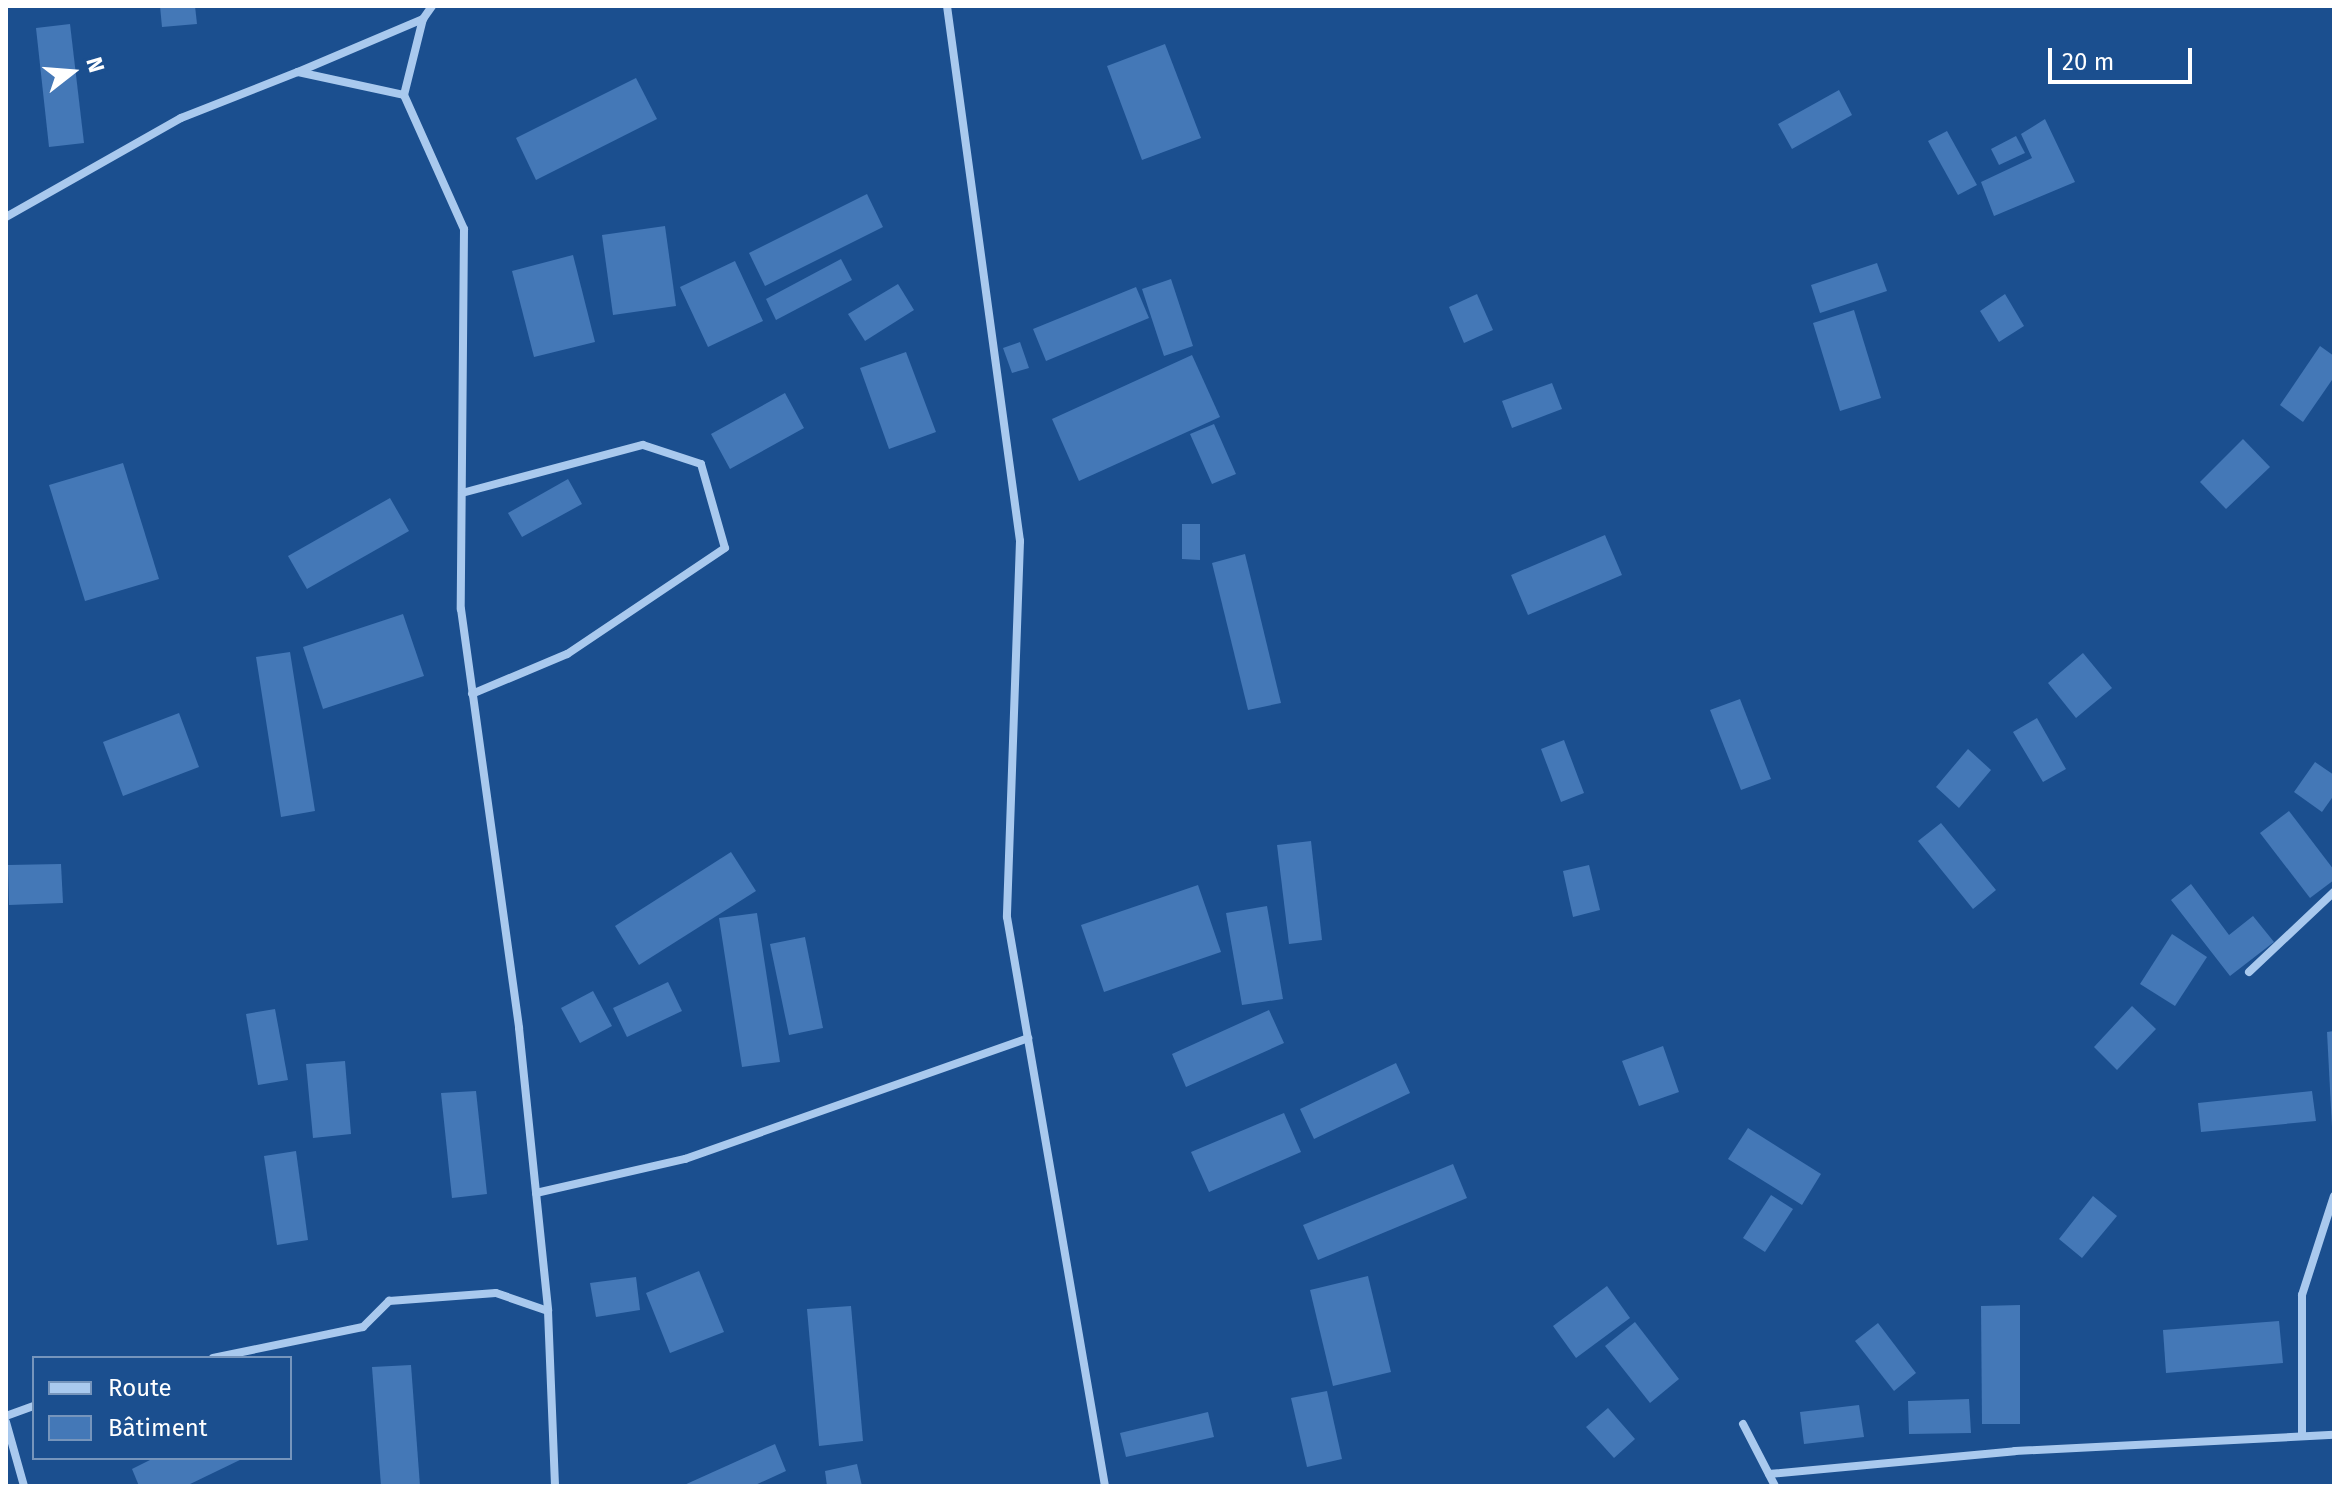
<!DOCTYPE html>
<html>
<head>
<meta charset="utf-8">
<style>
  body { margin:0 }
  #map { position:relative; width:2340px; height:1492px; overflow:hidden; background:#1b4f8f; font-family:"Fira Sans",sans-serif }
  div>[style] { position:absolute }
  .building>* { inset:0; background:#4478b7 }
  .minor>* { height:8px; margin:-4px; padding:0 4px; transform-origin:4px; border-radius:4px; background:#a9c9ee }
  span { translate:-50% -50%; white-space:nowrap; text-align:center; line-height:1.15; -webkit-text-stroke:8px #1b4f8f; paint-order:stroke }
  .frame { position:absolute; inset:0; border:8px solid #fff; pointer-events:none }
  .legend { position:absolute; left:32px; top:1356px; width:260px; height:104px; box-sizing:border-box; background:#1b4f8f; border:2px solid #7695bc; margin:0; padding:10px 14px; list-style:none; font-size:24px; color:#fff }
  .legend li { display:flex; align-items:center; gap:16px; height:40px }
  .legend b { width:40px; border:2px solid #7695bc }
  .north { position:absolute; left:32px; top:32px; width:80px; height:80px; -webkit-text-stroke:6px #1b4f8f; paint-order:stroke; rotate:73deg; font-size:22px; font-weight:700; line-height:32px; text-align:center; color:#fff }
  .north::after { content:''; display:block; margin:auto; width:28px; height:36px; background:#fff; clip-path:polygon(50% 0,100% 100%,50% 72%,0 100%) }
  .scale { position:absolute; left:2048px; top:48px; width:144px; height:36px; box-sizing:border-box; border:4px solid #fff; border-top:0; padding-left:10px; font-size:24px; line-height:28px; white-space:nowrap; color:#fff; -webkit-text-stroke:6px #1b4f8f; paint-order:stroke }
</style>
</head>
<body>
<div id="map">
  <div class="building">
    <div style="clip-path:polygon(160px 6px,195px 6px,197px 24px,162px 27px)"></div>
    <div style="clip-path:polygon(70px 24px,84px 143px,49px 147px,36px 28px)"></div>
    <div style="clip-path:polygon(1165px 44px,1201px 138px,1142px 160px,1107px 66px)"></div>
    <div style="clip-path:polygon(636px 78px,657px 119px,536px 180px,516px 138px)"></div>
    <div style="clip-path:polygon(1839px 90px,1852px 115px,1792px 149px,1778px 124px)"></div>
    <div style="clip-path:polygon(2045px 119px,2075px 182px,1994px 216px,1981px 182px,2032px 158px,2021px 134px)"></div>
    <div style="clip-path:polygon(1947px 131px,1977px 185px,1958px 195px,1928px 141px)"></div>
    <div style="clip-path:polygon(2016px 136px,2025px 153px,1999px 165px,1991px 149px)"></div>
    <div style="clip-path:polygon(867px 194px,883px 227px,765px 286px,749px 253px)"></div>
    <div style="clip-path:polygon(665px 226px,676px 306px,613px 315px,602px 235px)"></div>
    <div style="clip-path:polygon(573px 255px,595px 342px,534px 357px,512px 271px)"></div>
    <div style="clip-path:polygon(841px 259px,852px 280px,776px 320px,766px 299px)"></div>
    <div style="clip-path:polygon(735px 261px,763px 321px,708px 347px,680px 287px)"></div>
    <div style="clip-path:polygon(1877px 263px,1887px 291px,1820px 313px,1811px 285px)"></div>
    <div style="clip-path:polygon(1171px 279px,1193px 346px,1164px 356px,1142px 289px)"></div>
    <div style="clip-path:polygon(898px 284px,914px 310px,865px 341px,848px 314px)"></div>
    <div style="clip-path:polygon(1136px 287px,1149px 318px,1046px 361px,1033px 329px)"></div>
    <div style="clip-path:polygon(1477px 294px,1493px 330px,1464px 343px,1449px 307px)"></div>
    <div style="clip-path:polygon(2005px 294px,2024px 326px,1999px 342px,1980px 311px)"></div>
    <div style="clip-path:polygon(1854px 310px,1881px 398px,1840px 411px,1813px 323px)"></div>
    <div style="clip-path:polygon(1020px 342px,1029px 368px,1012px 373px,1003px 348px)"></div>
    <div style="clip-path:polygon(2320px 346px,2334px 356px,2334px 377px,2303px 422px,2280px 405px)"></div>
    <div style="clip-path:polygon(906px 352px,936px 432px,889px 449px,860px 368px)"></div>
    <div style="clip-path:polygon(1192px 355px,1220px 417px,1079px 481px,1052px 419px)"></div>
    <div style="clip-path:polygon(1552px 383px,1562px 409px,1512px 428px,1502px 401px)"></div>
    <div style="clip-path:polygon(785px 393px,804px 428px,730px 469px,711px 434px)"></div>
    <div style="clip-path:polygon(1214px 424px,1236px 474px,1212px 484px,1190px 434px)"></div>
    <div style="clip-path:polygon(2243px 439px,2270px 467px,2226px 509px,2200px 482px)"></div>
    <div style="clip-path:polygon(123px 463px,159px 579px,85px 601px,49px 485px)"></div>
    <div style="clip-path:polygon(568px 479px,582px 504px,522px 537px,508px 513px)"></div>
    <div style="clip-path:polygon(390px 498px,409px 531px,307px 589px,288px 556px)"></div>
    <div style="clip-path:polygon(1182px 524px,1200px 524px,1200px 560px,1182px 559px)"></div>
    <div style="clip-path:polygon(1605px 535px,1622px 575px,1528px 615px,1511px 575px)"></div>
    <div style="clip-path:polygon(1245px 554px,1281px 703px,1248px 710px,1212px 563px)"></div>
    <div style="clip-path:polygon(403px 614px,424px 676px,323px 709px,303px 647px)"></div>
    <div style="clip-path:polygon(290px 652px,315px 811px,281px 817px,256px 657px)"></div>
    <div style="clip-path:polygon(2083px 653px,2112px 688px,2076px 718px,2048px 683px)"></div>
    <div style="clip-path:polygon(1740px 699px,1771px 779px,1741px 790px,1710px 710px)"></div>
    <div style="clip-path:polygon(179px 713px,199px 767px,123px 796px,103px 742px)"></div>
    <div style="clip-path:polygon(2037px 718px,2066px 769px,2043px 782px,2013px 732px)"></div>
    <div style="clip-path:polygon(1564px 740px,1584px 793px,1561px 802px,1541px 749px)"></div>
    <div style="clip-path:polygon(1968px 749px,1991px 770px,1959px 808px,1936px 787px)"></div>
    <div style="clip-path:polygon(2315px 762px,2334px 775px,2334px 795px,2322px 812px,2294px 792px)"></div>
    <div style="clip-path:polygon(2289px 811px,2334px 870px,2334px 880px,2310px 898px,2260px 833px)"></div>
    <div style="clip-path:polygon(1941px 823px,1996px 890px,1973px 909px,1918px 841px)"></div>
    <div style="clip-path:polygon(1311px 841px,1322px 940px,1289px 944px,1277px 845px)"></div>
    <div style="clip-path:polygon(731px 852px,756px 891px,639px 965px,615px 926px)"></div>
    <div style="clip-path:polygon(61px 864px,63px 903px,9px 905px,8px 865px)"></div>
    <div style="clip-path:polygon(1589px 865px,1600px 910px,1573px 917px,1563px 871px)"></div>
    <div style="clip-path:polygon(2191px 884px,2229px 935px,2253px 916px,2274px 942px,2230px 976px,2171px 900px)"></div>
    <div style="clip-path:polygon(1198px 885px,1221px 952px,1104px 992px,1081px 925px)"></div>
    <div style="clip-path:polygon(1267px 906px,1283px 999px,1242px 1005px,1226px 913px)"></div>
    <div style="clip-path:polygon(757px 913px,780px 1062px,742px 1067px,719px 918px)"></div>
    <div style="clip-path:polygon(2172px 934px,2207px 957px,2175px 1006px,2140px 984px)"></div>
    <div style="clip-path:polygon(805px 937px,823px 1028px,789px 1035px,770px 944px)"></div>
    <div style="clip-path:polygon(668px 982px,682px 1011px,627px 1037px,613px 1008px)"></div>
    <div style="clip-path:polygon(593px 991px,612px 1026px,580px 1043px,561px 1008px)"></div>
    <div style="clip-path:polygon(2132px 1006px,2156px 1029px,2117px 1070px,2094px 1047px)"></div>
    <div style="clip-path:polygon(275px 1009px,288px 1080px,258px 1085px,246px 1014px)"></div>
    <div style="clip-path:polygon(1269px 1010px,1284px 1043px,1186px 1087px,1172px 1054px)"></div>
    <div style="clip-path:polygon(2334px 1031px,2334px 1127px,2332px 1127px,2327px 1032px)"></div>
    <div style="clip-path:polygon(1663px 1046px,1679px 1092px,1639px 1106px,1622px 1061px)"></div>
    <div style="clip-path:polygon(345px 1061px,351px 1134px,313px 1138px,306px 1064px)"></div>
    <div style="clip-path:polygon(1396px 1063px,1410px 1093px,1314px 1139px,1300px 1109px)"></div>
    <div style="clip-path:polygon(476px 1091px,487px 1194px,452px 1198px,441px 1093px)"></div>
    <div style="clip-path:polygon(2312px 1091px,2316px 1121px,2201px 1132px,2198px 1103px)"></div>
    <div style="clip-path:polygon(1284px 1113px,1301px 1152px,1209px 1192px,1191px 1152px)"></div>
    <div style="clip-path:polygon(1748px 1128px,1821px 1174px,1802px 1205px,1728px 1159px)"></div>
    <div style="clip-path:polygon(296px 1151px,308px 1240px,277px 1245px,264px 1156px)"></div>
    <div style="clip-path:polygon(1453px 1164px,1467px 1198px,1318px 1260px,1303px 1225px)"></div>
    <div style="clip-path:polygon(1771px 1195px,1793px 1209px,1765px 1252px,1743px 1238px)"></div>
    <div style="clip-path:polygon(2093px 1196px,2117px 1216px,2082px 1258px,2059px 1239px)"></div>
    <div style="clip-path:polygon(699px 1271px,724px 1332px,670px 1353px,646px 1293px)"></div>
    <div style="clip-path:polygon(1368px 1276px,1391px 1372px,1333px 1386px,1310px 1290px)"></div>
    <div style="clip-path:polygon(636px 1277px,640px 1310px,596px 1317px,590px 1283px)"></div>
    <div style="clip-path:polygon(1607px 1286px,1630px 1318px,1576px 1358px,1553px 1326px)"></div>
    <div style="clip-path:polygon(2020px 1305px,2020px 1424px,1982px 1424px,1981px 1306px)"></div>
    <div style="clip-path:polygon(851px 1306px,863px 1441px,819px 1446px,807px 1309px)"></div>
    <div style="clip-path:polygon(2279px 1321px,2283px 1363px,2166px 1373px,2163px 1330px)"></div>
    <div style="clip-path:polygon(1635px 1322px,1679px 1379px,1650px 1403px,1605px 1346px)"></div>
    <div style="clip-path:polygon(1878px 1323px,1916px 1373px,1894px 1391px,1855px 1341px)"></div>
    <div style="clip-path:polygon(411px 1365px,420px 1486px,381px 1486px,372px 1367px)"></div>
    <div style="clip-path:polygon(1327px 1391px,1342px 1459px,1307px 1467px,1291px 1398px)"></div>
    <div style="clip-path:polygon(1969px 1399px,1971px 1433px,1909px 1434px,1908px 1401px)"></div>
    <div style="clip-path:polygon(1859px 1405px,1864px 1437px,1804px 1444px,1800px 1412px)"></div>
    <div style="clip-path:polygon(1608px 1408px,1635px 1439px,1614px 1458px,1586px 1427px)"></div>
    <div style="clip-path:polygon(1208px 1412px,1214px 1437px,1126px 1457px,1120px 1433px)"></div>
    <div style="clip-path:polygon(775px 1444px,786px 1471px,753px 1486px,682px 1486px)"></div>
    <div style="clip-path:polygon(154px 1458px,244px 1458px,186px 1486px,139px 1486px,132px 1469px)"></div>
    <div style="clip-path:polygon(857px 1464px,862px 1486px,827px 1486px,825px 1471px)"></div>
  </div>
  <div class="minor">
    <div style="left:947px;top:6px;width:540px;rotate:82.23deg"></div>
    <div style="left:1020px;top:541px;width:376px;rotate:92deg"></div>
    <div style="left:1007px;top:917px;width:577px;rotate:80.23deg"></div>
    <div style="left:298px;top:72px;width:136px;rotate:-23deg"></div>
    <div style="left:423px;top:19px;width:16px;rotate:-55deg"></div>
    <div style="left:404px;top:95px;width:78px;rotate:-76deg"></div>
    <div style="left:6px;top:217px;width:201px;rotate:-29.5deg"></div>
    <div style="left:181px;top:118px;width:126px;rotate:-21.5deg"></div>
    <div style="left:298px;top:72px;width:108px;rotate:12.2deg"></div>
    <div style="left:404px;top:95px;width:147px;rotate:65.9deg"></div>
    <div style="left:464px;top:229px;width:380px;rotate:90.5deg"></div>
    <div style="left:461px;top:609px;width:423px;rotate:82.1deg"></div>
    <div style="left:519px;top:1028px;width:284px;rotate:84.1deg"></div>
    <div style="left:548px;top:1311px;width:175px;rotate:87.7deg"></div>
    <div style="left:462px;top:493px;width:187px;rotate:-14.9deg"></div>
    <div style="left:643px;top:445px;width:61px;rotate:18.1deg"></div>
    <div style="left:701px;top:464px;width:87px;rotate:74.1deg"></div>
    <div style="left:725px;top:548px;width:190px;rotate:146.1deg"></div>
    <div style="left:567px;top:654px;width:103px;rotate:157.2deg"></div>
    <div style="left:2249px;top:972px;width:117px;rotate:-43.3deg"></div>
    <div style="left:536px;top:1193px;width:153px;rotate:-12.9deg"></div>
    <div style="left:685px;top:1159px;width:364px;rotate:-19.4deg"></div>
    <div style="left:213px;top:1358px;width:153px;rotate:-11.7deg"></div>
    <div style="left:363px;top:1327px;width:37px;rotate:-45deg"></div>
    <div style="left:389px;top:1301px;width:107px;rotate:-4.3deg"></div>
    <div style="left:496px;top:1293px;width:55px;rotate:19.1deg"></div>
    <div style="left:6px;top:1416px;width:30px;rotate:-20deg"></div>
    <div style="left:6px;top:1422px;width:66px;rotate:74.3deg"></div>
    <div style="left:1743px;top:1424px;width:70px;rotate:62.7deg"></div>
    <div style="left:2302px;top:1436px;width:141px;rotate:-90deg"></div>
    <div style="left:2302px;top:1295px;width:104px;rotate:-72.1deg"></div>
    <div style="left:1769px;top:1474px;width:247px;rotate:-5.3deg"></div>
    <div style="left:2015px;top:1451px;width:319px;rotate:-2.9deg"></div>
  </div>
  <div class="frame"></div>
  <ul class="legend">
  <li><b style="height:10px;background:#a9c9ee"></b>Route</li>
  <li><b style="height:22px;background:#4478b7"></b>Bâtiment</li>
  </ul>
  <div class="north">N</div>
  <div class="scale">20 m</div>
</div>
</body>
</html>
